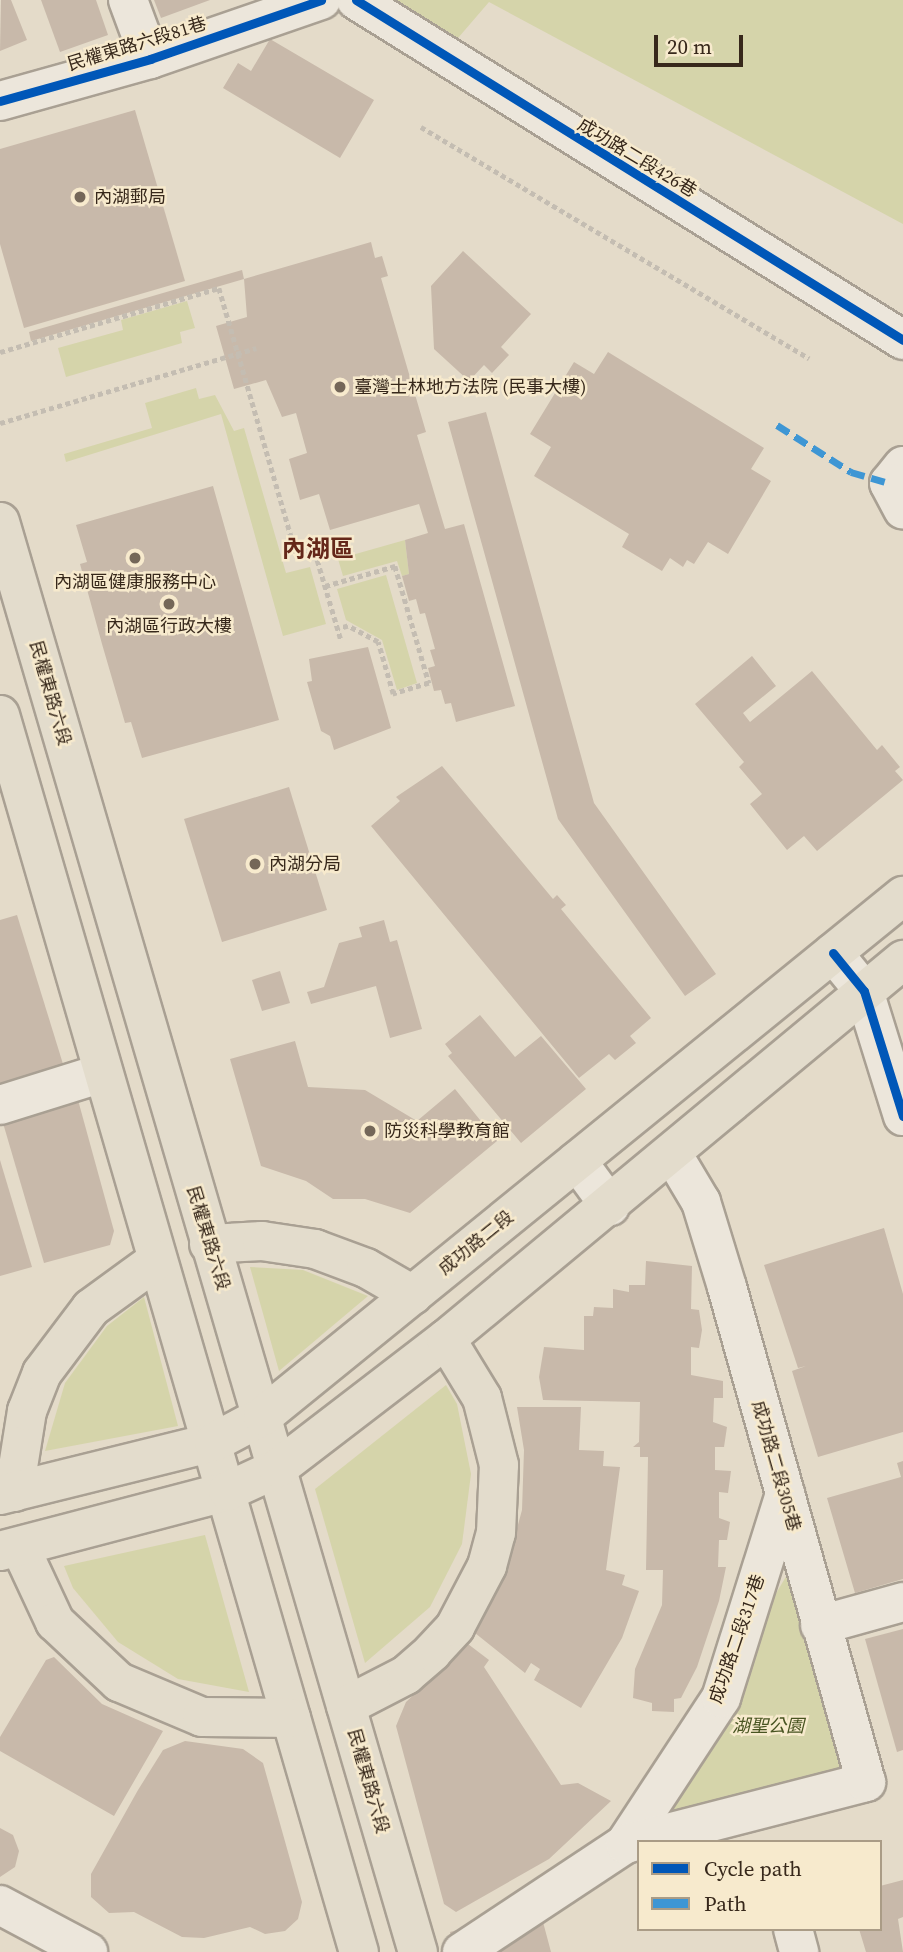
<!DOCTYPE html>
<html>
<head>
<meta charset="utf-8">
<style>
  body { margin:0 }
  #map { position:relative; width:903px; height:1952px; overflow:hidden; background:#e4dbc9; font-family:"Source Serif 4","Noto Sans TC",serif }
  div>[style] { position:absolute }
  .green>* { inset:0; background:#d5d4aa }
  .building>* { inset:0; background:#c8b9aa }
  .path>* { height:4.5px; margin-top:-2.25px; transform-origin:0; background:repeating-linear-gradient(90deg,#c4bdb2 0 5px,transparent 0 8.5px) }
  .roads { filter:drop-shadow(2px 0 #a9a093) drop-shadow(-2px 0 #a9a093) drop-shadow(0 2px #a9a093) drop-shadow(0 -2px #a9a093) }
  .minor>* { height:38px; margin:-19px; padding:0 19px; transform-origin:19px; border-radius:19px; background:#ece6db }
  .major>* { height:38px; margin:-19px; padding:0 19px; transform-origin:19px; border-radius:19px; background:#e3dccc }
  .quiet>* { height:7px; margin-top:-3.5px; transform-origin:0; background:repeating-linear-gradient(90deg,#3e96d4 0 14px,transparent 0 21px) }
  .cycleway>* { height:9px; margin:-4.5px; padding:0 4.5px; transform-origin:4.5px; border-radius:4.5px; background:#0057b8 }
  .dots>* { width:19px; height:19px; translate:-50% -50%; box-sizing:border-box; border:4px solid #f7eacd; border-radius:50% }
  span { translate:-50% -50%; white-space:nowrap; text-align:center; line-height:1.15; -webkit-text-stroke:5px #f7eacd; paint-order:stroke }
  .street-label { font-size:18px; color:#37281b }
  .poi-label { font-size:18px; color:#37281b }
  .left { translate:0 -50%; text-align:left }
  .park-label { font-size:18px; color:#485421; font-style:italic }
  .district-label { font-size:24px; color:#652719; font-weight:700 }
  .legend { position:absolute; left:637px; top:1840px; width:245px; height:91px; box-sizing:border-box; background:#f7eacd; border:2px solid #aa9c86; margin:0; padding:9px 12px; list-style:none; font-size:21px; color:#37281b }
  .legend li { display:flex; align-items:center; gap:14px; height:35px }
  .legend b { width:35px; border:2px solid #aa9c86 }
  .scale { position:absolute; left:654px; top:35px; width:89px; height:32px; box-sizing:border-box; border:4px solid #37281b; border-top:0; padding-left:9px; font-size:21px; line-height:24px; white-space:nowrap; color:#37281b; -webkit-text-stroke:5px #f7eacd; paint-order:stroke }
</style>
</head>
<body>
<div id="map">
  <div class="green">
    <div style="clip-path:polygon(379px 0,903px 0,903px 224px,489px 2px,446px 52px)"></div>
    <div style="clip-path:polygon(187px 301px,195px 328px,180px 332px,182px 343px,66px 377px,58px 348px,123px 330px,121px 320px)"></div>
    <div style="clip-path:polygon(196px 388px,199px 399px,215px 395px,234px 431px,244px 428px,286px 573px,310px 567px,326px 624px,283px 636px,221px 414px,66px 462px,64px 454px,152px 428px,145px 403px)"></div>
    <div style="clip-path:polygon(405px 540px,409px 574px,402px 576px,397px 561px,343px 576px,338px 559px)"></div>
    <div style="clip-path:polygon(386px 575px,417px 683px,397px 690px,382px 640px,346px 620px,337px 589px)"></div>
    <div style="clip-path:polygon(250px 1267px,303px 1270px,368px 1296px,279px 1371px)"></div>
    <div style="clip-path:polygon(144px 1297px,178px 1426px,45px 1451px,65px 1383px,107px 1326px)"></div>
    <div style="clip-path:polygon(446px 1385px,457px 1404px,471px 1474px,462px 1544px,430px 1607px,365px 1663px,315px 1489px)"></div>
    <div style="clip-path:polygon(205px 1535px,249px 1692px,178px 1679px,118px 1642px,73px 1588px,64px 1566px)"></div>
    <div style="clip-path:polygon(787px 1575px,843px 1768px,639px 1822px)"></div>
  </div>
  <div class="building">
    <div style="clip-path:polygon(1px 0,11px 0,27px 40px,0 51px)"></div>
    <div style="clip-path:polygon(41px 0,96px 0,108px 35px,60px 52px)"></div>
    <div style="clip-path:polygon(154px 0,210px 0,161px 18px)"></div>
    <div style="clip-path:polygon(270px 39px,374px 100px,340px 158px,223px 88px,238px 63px,251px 71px)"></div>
    <div style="clip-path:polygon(135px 110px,185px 281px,24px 328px,0 244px,0 149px)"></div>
    <div style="clip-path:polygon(371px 242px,375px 258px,382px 256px,388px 276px,381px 278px,426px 432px,417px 435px,445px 529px,464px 524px,515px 706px,456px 722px,451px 703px,445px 704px,441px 690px,434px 691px,428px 668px,435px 666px,430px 650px,435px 649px,425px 613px,420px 614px,416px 599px,409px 601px,402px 576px,409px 574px,405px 540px,428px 533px,419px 504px,330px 530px,319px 494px,300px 500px,289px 459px,307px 453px,296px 413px,282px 417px,266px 380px,234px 389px,216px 326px,247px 317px,244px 279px)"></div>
    <div style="clip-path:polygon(463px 251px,531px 314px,501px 347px,509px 355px,492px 373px,484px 365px,469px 381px,434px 349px,431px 286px)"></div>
    <div style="clip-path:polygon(242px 270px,244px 279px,31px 341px,29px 332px)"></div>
    <div style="clip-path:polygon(608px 352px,764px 448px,751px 469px,771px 481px,728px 554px,708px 542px,694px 564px,687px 560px,683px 567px,670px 558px,662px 571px,622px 547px,629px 534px,534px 476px,551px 447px,530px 434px,574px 362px,594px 374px)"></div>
    <div style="clip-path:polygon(486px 412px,594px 803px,716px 974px,685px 996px,558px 819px,448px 422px)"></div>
    <div style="clip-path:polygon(213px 486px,279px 720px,142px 758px,131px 722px,125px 723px,102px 644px,80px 564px,87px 562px,76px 525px)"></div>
    <div style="clip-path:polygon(368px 647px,391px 728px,334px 750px,330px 736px,321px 731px,307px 682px,312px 681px,309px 659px)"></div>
    <div style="clip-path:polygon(752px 656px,776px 686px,743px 713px,750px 722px,812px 671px,877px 750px,882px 745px,900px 767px,895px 771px,903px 780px,817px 851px,804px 836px,787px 850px,750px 804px,762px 794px,739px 767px,744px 762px,695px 704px)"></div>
    <div style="clip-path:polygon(442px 766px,553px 899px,557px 895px,566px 905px,561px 909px,651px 1018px,630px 1036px,636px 1043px,615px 1060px,609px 1054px,579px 1078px,371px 826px,400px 801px,396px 797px)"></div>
    <div style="clip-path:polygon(289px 787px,327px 910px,222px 942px,184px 819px)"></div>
    <div style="clip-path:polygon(17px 915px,63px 1064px,0 1083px,0 920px)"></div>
    <div style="clip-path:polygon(384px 920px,390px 942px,397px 940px,422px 1029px,390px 1038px,376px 986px,311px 1004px,307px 992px,324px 987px,339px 943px,362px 937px,359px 927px)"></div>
    <div style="clip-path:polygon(280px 971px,290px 1003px,262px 1011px,252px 980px)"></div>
    <div style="clip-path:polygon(480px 1015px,515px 1057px,541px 1036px,586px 1089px,521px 1143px,448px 1056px,452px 1053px,445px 1044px)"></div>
    <div style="clip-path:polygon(295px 1041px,308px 1087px,365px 1090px,417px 1121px,455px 1089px,497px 1141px,410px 1213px,365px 1199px,333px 1199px,306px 1181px,261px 1166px,230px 1059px)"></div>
    <div style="clip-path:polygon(78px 1100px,114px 1231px,110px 1245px,44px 1263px,3px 1123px)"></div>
    <div style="clip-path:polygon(0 1160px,32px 1267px,0 1276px)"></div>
    <div style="clip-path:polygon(884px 1228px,903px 1294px,903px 1432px,818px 1457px,792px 1371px,806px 1366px,798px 1368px,764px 1265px)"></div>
    <div style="clip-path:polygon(646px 1261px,692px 1266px,691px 1309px,699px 1310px,702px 1330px,699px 1348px,691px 1347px,691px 1375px,723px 1381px,723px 1398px,714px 1398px,713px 1422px,727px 1427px,724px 1447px,715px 1447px,715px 1470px,731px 1471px,728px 1493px,719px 1492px,719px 1518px,730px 1522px,727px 1540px,719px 1540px,718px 1567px,726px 1567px,719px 1601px,697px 1667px,681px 1698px,674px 1699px,674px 1712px,652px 1711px,652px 1703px,633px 1698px,635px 1669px,662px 1605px,663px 1570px,646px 1570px,648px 1457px,640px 1457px,640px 1447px,633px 1447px,639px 1442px,640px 1402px,543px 1400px,539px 1377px,544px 1347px,584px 1350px,584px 1316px,593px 1316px,594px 1307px,613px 1308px,613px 1289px,629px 1292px,629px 1285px,645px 1285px)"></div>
    <div style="clip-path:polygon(517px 1407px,581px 1407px,579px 1450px,604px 1451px,603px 1466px,620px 1467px,606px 1570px,625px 1575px,622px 1585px,639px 1591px,622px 1638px,581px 1708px,534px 1680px,540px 1669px,531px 1663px,525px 1673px,475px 1633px,503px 1580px,522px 1510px,524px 1450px)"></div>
    <div style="clip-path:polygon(903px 1461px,903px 1579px,855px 1593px,827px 1498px,901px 1477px,897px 1463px)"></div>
    <div style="clip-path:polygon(903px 1629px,903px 1750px,897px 1752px,865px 1639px)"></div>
    <div style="clip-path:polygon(468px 1644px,489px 1660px,484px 1667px,561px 1785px,578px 1783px,611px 1801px,549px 1859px,456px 1912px,444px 1904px,396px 1726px,406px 1702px)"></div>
    <div style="clip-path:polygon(54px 1657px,102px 1704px,163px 1731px,114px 1816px,0 1751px,0 1737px,46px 1660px)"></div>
    <div style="clip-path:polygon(185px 1741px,243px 1749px,263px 1763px,302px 1902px,298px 1919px,285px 1931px,265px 1934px,250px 1927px,204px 1938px,182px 1937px,134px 1912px,109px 1913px,91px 1897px,91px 1874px,138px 1790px,163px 1750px)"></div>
    <div style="clip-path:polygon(0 1828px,13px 1835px,19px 1851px,15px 1867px,0 1877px)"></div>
    <div style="clip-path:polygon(903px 1880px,903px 1917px,898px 1919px,903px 1952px,866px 1952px,859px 1929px,880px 1929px,880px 1886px)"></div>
    <div style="clip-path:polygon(539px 1907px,551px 1952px,455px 1952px,450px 1932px)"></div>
  </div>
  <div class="path">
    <div style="left:421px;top:127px;width:452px;rotate:30.8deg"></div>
    <div style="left:0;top:352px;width:228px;rotate:-16.3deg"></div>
    <div style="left:219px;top:288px;width:280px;rotate:73.8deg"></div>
    <div style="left:297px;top:557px;width:19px;rotate:-16deg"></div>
    <div style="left:315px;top:552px;width:92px;rotate:73.5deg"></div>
    <div style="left:0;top:423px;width:267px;rotate:-16.3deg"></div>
    <div style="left:325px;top:586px;width:73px;rotate:-15.9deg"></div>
    <div style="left:395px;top:566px;width:122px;rotate:73.8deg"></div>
    <div style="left:429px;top:683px;width:38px;rotate:163deg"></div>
    <div style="left:393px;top:694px;width:54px;rotate:-106.1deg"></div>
    <div style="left:378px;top:642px;width:34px;rotate:-152deg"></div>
    <div style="left:348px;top:626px;width:10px;rotate:163deg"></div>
  </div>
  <div class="roads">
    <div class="minor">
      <div style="left:128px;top:0;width:63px;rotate:69.6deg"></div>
      <div style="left:356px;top:0;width:644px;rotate:31.86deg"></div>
      <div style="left:0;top:101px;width:156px;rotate:-15.6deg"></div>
      <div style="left:150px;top:59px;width:181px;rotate:-19deg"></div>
      <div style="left:903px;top:466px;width:22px;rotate:129deg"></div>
      <div style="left:889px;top:483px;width:30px;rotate:62deg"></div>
      <div style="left:833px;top:953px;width:49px;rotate:50.8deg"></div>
      <div style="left:864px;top:991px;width:131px;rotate:72.7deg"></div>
      <div style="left:0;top:1105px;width:108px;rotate:-17.3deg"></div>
      <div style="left:577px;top:1161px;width:56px;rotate:53.7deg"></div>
      <div style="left:820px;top:1625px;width:86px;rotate:-15.5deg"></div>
      <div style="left:625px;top:1844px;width:175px;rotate:-56.7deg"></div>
      <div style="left:721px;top:1698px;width:214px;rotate:-72.6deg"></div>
      <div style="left:0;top:1905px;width:100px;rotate:28.1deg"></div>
      <div style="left:793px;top:1929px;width:24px;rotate:75deg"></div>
      <div style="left:462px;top:1952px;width:196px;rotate:-33.5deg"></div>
      <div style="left:625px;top:1844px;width:249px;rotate:-14.4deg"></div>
      <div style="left:866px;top:1782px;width:514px;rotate:-105.69deg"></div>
      <div style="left:727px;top:1287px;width:89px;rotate:-107deg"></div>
      <div style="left:701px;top:1202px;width:55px;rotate:-120.8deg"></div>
    </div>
    <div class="major">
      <div style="left:0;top:522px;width:1490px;rotate:73.71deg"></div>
      <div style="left:0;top:715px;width:1288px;rotate:73.82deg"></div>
      <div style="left:209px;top:1244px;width:53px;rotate:-3.2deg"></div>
      <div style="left:262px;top:1241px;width:54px;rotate:8.6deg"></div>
      <div style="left:315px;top:1249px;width:54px;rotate:20.4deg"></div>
      <div style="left:366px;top:1268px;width:54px;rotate:29.9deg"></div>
      <div style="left:14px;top:1492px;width:82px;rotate:-80.9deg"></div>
      <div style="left:27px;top:1411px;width:41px;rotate:-68.5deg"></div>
      <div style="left:42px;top:1373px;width:81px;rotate:-53deg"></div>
      <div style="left:91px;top:1308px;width:82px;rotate:-36deg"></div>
      <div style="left:0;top:1495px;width:220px;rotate:-13.9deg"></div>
      <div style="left:214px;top:1442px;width:55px;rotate:-28deg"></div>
      <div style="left:263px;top:1416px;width:825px;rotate:-39.09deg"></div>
      <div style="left:20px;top:1547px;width:83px;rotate:65deg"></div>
      <div style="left:55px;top:1622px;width:88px;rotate:43.2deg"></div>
      <div style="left:119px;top:1682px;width:90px;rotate:22.9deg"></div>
      <div style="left:202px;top:1717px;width:89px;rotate:0.6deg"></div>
      <div style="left:0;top:1551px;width:236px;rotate:-14.7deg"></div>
      <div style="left:228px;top:1491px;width:55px;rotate:-24.7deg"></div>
      <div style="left:278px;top:1468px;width:212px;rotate:-37.5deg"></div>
      <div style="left:446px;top:1339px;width:594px;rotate:-39.67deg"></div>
      <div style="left:346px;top:1706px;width:68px;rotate:-27.3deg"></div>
      <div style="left:406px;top:1675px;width:35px;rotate:-41deg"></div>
      <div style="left:432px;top:1652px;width:34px;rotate:-47deg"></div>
      <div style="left:455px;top:1627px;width:69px;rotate:-62.3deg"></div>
      <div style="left:487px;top:1566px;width:34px;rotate:-75deg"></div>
      <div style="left:496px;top:1533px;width:68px;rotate:-87.5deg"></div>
      <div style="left:499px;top:1465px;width:69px;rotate:-104.2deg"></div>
      <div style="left:482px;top:1398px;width:69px;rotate:-121.4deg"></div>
    </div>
  </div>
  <div class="quiet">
    <div style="left:777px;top:425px;width:88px;rotate:32.4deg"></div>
    <div style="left:851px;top:472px;width:40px;rotate:16deg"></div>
  </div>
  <div class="cycleway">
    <div style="left:356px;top:0;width:644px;rotate:31.86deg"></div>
    <div style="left:0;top:101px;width:156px;rotate:-15.6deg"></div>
    <div style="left:150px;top:59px;width:181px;rotate:-19deg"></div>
    <div style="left:833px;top:953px;width:49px;rotate:50.8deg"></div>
    <div style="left:864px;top:991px;width:131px;rotate:72.7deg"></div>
  </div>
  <div class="dots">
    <div style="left:80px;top:197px;background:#746758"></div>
    <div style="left:340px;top:387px;background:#746758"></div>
    <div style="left:135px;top:558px;background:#746758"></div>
    <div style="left:169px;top:604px;background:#746758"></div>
    <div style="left:255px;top:864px;background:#746758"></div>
    <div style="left:370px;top:1131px;background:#746758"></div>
  </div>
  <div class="street-label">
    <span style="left:137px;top:44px;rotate:-17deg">民權東路六段81巷</span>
    <span style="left:637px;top:158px;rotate:31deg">成功路二段426巷</span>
    <span style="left:50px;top:693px;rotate:74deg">民權東路六段</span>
    <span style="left:208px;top:1238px;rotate:73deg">民權東路六段</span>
    <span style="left:476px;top:1243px;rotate:-39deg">成功路二段</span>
    <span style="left:776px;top:1466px;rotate:74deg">成功路二段305巷</span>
    <span style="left:737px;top:1639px;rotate:-71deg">成功路二段317巷</span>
    <span style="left:368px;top:1781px;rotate:74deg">民權東路六段</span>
  </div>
  <div class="poi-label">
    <span class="left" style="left:94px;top:197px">內湖郵局</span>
    <span class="left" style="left:354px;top:387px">臺灣士林地方法院 (民事大樓)</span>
    <span style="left:135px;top:582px">內湖區健康服務中心</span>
    <span style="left:169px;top:626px">內湖區行政大樓</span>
    <span class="left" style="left:269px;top:864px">內湖分局</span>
    <span class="left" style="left:384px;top:1131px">防災科學教育館</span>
  </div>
  <div class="park-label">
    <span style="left:768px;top:1726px">湖聖公園</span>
  </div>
  <div class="district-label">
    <span style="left:318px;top:549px">內湖區</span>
  </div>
  <ul class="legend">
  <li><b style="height:9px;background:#0057b8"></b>Cycle path</li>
  <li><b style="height:9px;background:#3e96d4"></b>Path</li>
  </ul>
  <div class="scale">20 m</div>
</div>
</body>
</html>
